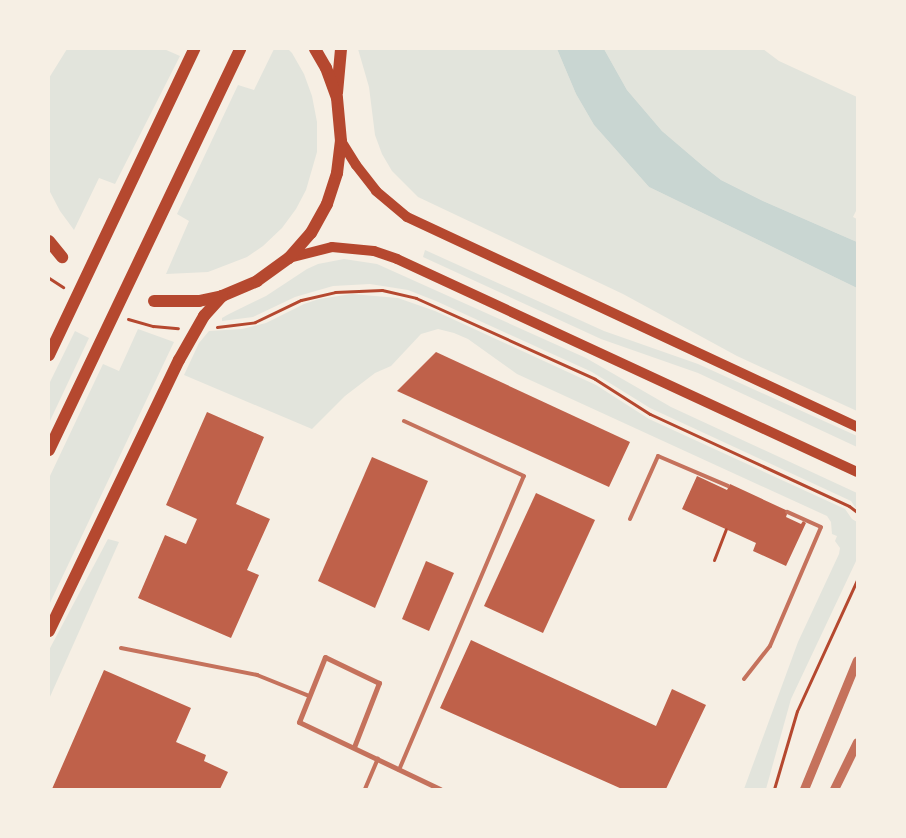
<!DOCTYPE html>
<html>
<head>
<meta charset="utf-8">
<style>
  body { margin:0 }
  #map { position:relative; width:906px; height:838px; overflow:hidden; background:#f6efe4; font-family:Barlow,sans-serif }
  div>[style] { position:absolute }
  .green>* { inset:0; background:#e2e4dc }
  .water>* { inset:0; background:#c9d6d2 }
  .building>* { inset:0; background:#bf614a }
  .path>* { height:3px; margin:-1.5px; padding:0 1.5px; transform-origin:1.5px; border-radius:1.5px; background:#b5482f }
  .service>* { height:4px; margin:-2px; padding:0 2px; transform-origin:2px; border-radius:2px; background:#c5725c }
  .minor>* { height:5px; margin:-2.5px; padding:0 2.5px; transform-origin:2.5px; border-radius:2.5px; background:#c5725c }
  .tertiary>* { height:9px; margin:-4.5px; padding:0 4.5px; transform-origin:4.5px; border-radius:4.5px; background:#c5725c }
  .secondary>* { height:10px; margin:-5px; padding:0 5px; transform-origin:5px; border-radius:5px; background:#b5482f }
  .primary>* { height:12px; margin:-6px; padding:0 6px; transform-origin:6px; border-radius:6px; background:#b5482f }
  span { translate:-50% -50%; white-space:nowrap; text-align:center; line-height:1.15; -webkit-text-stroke:4.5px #f6efe4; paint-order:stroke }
  .frame { position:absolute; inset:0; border:50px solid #f6efe4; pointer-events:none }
</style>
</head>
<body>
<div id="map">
  <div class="green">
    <div style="clip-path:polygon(67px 49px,164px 49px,180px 56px,115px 184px,99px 178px,74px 230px,60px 211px,49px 190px,49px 78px)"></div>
    <div style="clip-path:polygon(274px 49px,288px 49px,292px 53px,304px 74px,312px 96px,317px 122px,317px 152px,306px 190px,296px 209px,282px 228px,263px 246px,247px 257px,208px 272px,166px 274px,189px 221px,177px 214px,238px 85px,254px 90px)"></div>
    <div style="clip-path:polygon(358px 49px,557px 49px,576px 94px,594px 125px,649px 187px,857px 288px,857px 411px,737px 356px,623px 294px,418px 197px,392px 171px,382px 154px,375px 135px,369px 87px)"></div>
    <div style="clip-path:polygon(604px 49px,763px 49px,779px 61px,857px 97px,857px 209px,853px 217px,857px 219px,857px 242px,763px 201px,721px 180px,703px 166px,662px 131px,627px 90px)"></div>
    <div style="clip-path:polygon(425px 250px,604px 331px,698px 364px,857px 436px,857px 447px,698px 373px,601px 339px,423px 257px)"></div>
    <div style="clip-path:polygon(344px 259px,377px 264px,586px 358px,671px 407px,857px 493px,857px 510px,851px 501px,650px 408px,592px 372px,436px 301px,408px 290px,370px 284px,333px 286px,295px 297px,253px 317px,222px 321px,222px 318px,229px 314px,266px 296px,307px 269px,318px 264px)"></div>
    <div style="clip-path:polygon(352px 294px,398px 298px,435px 311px,596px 385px,649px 419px,845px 509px,852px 519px,857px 522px,857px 559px,791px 699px,766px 789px,744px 789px,798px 642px,839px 554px,840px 548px,835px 541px,837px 536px,832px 534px,831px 522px,827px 516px,517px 374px,468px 339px,454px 333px,438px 329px,421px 334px,391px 366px,375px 373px,345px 396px,312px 429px,184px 375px,199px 343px,209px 331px,242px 329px,266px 323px,304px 304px,319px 299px)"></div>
    <div style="clip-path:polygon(138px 329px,174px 342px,49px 605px,49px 478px,103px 364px,119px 371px)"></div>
    <div style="clip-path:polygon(75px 331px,89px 338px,49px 423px,49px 384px)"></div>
    <div style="clip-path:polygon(108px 539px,119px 542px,49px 699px,49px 650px)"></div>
  </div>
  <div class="water">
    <div style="clip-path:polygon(557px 49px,604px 49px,627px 90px,662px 131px,703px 166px,721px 180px,763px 201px,857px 242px,857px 288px,649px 187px,594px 125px,576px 94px)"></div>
  </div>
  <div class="building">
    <div style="clip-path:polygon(436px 352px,630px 442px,609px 487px,397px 391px)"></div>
    <div style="clip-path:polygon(207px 412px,264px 437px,236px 504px,270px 519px,247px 570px,259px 575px,231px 638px,138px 598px,165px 535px,186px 544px,197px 519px,166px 505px)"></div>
    <div style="clip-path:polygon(372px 457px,428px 481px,375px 608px,318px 581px)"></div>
    <div style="clip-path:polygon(697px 476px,727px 490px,730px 484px,788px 511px,786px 517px,801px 524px,803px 521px,806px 523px,786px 566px,753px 551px,756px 543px,682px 509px)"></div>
    <div style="clip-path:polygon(536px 493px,595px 520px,543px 633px,484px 606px)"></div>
    <div style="clip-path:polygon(426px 561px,454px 573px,429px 631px,402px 619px)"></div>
    <div style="clip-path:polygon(471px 640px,656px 726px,672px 689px,706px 705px,666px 789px,622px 789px,440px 708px)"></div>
    <div style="clip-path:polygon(104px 670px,191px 708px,176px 742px,206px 755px,204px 761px,228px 772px,220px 789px,52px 789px)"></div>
  </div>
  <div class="path">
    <div style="left:49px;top:278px;width:17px;rotate:33deg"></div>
    <div style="left:128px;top:319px;width:26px;rotate:16deg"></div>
    <div style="left:153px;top:326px;width:25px;rotate:5deg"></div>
    <div style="left:217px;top:327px;width:38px;rotate:-7deg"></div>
    <div style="left:255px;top:322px;width:51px;rotate:-25.6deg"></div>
    <div style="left:301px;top:300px;width:35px;rotate:-13deg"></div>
    <div style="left:335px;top:292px;width:47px;rotate:-2.4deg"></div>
    <div style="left:382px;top:290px;width:35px;rotate:13deg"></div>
    <div style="left:416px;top:298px;width:196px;rotate:24.3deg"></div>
    <div style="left:595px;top:379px;width:65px;rotate:32.5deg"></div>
    <div style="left:650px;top:414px;width:219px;rotate:24.8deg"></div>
    <div style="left:849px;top:506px;width:10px;rotate:37deg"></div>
    <div style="left:714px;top:560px;width:33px;rotate:-69deg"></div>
    <div style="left:774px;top:789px;width:81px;rotate:-73.6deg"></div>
    <div style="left:797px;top:711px;width:144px;rotate:-65.4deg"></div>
  </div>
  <div class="service">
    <div style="left:630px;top:519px;width:69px;rotate:-66deg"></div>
    <div style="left:658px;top:456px;width:76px;rotate:23.2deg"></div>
    <div style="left:121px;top:648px;width:139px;rotate:11.2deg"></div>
    <div style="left:257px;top:675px;width:56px;rotate:22deg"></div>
    <div style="left:744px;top:679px;width:42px;rotate:-51.8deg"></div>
    <div style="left:770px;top:646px;width:129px;rotate:-66.8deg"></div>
    <div style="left:821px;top:527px;width:37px;rotate:-156deg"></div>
    <div style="left:399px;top:770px;width:319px;rotate:-67deg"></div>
    <div style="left:524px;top:476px;width:132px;rotate:-155.4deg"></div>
    <div style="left:365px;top:789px;width:33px;rotate:-67deg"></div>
  </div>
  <div class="minor">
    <div style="left:354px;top:747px;width:69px;rotate:-68.7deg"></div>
    <div style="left:379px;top:683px;width:60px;rotate:-154.3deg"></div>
    <div style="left:325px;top:657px;width:70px;rotate:111.8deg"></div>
    <div style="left:299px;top:722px;width:156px;rotate:25.4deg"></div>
  </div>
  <div class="tertiary">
    <div style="left:804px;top:789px;width:139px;rotate:-67.7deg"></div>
    <div style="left:834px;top:789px;width:52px;rotate:-63.9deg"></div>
  </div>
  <div class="secondary">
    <div style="left:341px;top:141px;width:28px;rotate:58deg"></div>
    <div style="left:356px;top:165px;width:33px;rotate:52deg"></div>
    <div style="left:376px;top:191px;width:40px;rotate:40deg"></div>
    <div style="left:407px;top:217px;width:497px;rotate:25deg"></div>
    <div style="left:289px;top:258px;width:44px;rotate:-14.3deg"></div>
    <div style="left:332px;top:247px;width:42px;rotate:5.4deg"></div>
    <div style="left:374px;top:251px;width:24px;rotate:19deg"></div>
    <div style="left:397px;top:259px;width:507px;rotate:24.85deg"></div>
  </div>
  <div class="primary">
    <div style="left:337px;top:93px;width:44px;rotate:-84.8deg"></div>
    <div style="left:49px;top:241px;width:21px;rotate:51deg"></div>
    <div style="left:154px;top:301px;width:45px"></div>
    <div style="left:199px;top:301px;width:24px;rotate:-12deg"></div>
    <div style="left:222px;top:296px;width:38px;rotate:-23deg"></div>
    <div style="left:257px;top:281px;width:39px;rotate:-36deg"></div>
    <div style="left:289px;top:258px;width:33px;rotate:-49deg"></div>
    <div style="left:311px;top:233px;width:33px;rotate:-61deg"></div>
    <div style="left:327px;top:204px;width:33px;rotate:-72deg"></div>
    <div style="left:337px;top:173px;width:32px;rotate:-83deg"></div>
    <div style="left:341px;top:141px;width:43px;rotate:-95.3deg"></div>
    <div style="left:337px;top:98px;width:32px;rotate:-110deg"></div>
    <div style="left:326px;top:68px;width:22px;rotate:-120deg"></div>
    <div style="left:49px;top:355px;width:339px;rotate:-64.6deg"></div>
    <div style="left:49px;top:450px;width:444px;rotate:-64.5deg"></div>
    <div style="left:49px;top:631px;width:301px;rotate:-64.4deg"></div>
    <div style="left:179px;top:360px;width:51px;rotate:-60.4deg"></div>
    <div style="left:204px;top:316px;width:27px;rotate:-48deg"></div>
  </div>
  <div class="frame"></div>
</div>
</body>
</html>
